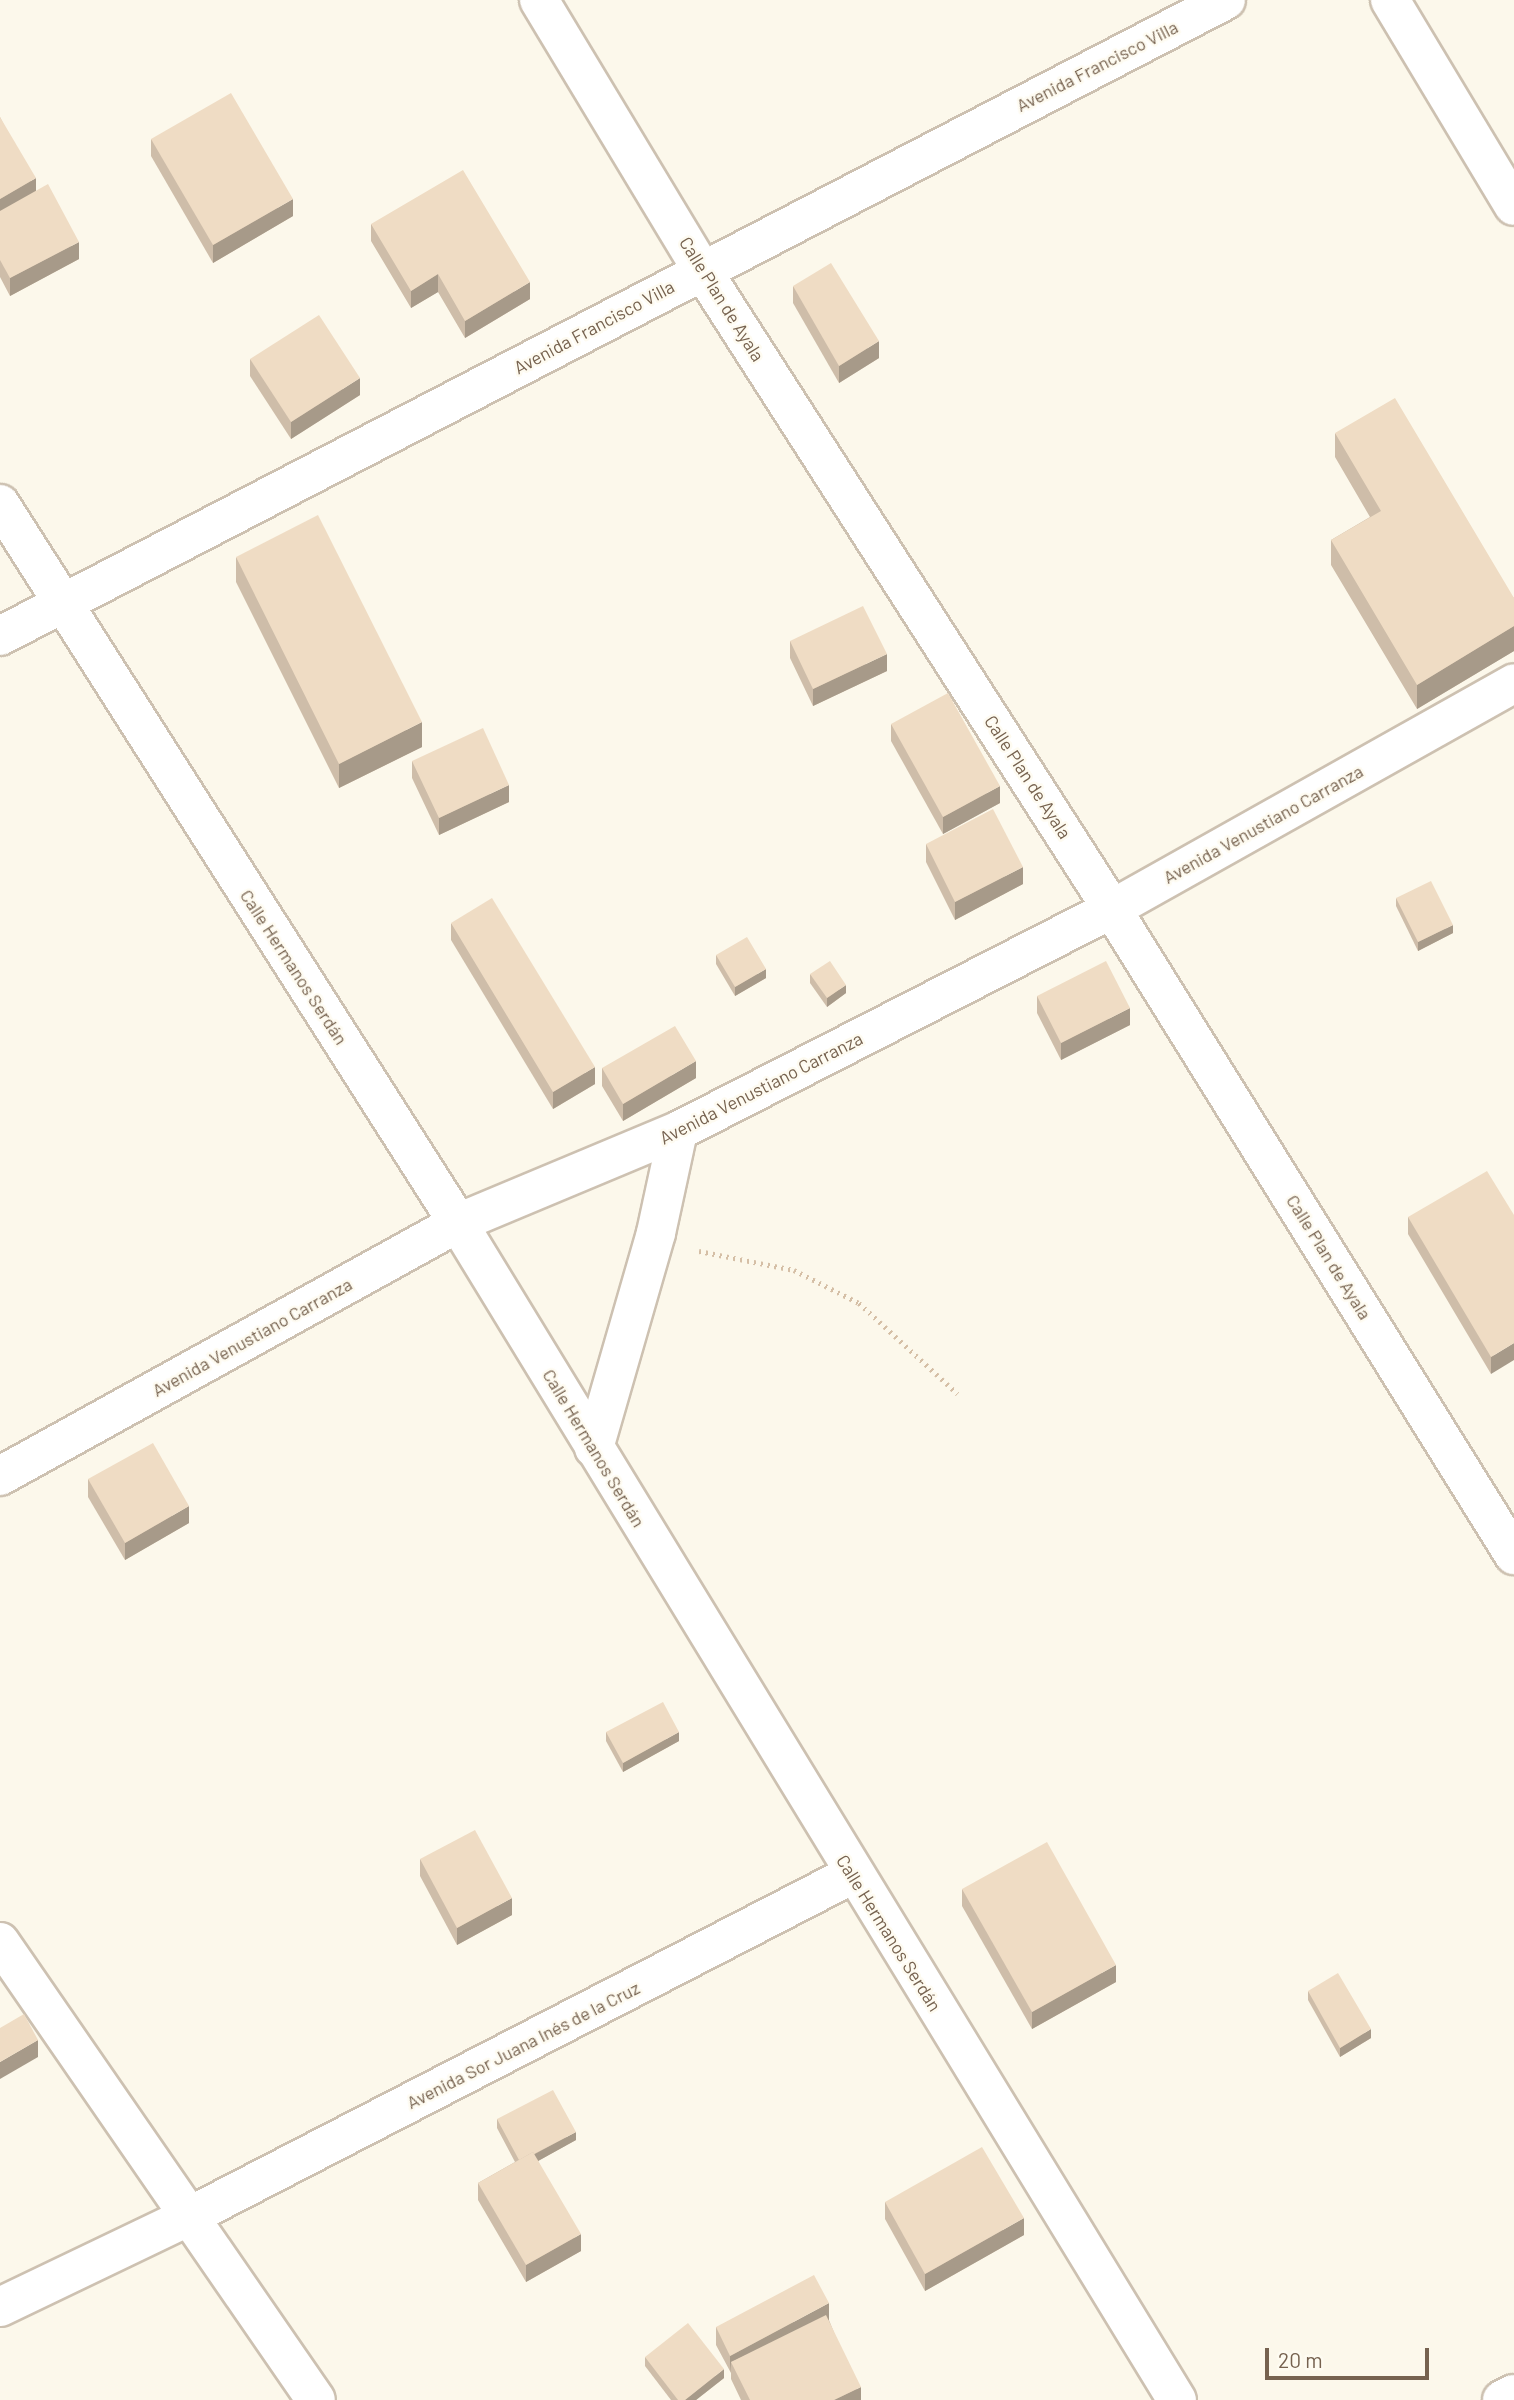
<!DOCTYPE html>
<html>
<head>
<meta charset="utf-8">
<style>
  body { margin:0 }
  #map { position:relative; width:1514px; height:2400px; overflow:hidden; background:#fcf8eb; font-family:Barlow,sans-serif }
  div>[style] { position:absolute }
  .path>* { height:4.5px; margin-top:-2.25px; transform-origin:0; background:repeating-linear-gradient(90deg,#d5bfa6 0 2px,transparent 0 7px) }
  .roads { filter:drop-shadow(2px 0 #cdc1b1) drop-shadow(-2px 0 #cdc1b1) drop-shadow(0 2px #cdc1b1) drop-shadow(0 -2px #cdc1b1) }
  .street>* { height:38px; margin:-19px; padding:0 19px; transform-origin:19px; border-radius:19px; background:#fff }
  .wall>* { inset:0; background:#cebda9 }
  .shaded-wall>* { inset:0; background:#a79a89 }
  .building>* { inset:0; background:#efdcc4 }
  span { translate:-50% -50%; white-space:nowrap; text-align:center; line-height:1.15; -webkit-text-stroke:5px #fefbf1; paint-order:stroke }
  .street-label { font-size:18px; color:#76624f }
  .scale { position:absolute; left:1265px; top:2348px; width:164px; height:32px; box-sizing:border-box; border:4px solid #76624f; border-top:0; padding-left:9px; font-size:21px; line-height:24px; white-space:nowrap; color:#76624f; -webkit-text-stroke:5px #fefbf1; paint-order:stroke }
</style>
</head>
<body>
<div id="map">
  <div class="path">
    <div style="left:699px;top:1251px;width:97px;rotate:11.3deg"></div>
    <div style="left:794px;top:1270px;width:73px;rotate:26.9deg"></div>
    <div style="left:859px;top:1303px;width:134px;rotate:42.6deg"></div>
  </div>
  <div class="roads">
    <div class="street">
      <div style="left:539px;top:0;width:315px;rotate:58.9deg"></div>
      <div style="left:702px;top:270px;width:759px;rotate:57.31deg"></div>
      <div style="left:1112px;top:909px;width:761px;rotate:58.11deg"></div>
      <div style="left:1390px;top:0;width:240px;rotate:59deg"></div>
      <div style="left:0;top:504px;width:852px;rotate:57.5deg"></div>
      <div style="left:458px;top:1223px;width:1379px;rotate:58.58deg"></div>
      <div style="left:0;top:636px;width:1381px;rotate:-27.42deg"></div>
      <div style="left:594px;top:1448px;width:224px;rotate:-73.9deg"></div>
      <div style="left:656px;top:1233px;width:104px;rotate:-77.8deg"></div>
      <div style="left:0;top:1476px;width:523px;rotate:-28.92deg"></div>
      <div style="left:458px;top:1223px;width:238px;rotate:-22.7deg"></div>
      <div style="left:678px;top:1131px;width:487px;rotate:-27.1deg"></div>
      <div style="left:1112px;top:909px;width:461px;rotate:-29.3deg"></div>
      <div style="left:0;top:1942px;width:556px;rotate:55.4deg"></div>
      <div style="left:0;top:2307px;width:213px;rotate:-25.6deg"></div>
      <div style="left:192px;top:2215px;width:744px;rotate:-27.29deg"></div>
      <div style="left:1502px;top:2400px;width:13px;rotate:-27deg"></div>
    </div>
  </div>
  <div class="wall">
    <div style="clip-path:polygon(0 117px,36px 191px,79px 259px,10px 296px,0 277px)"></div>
    <div style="clip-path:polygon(151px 139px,293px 216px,213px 263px,151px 156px)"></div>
    <div style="clip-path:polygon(371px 224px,530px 299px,465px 338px,438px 292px,411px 308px,371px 241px)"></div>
    <div style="clip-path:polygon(793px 286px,879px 358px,839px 383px,793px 303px)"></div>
    <div style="clip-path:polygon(250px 359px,360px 395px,291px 439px,250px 376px)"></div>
    <div style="clip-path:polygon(1335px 433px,1514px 598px,1514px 651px,1417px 709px,1331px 565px,1331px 540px,1370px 517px,1335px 457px)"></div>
    <div style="clip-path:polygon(236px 557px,422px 747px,339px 788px,236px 582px)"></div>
    <div style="clip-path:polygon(790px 641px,887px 671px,813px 706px,790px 658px)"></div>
    <div style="clip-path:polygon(891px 724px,1000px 803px,943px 834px,891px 741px)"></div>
    <div style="clip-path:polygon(412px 761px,509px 802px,439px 835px,412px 778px)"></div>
    <div style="clip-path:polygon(926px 844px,1023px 884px,955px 920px,926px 862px)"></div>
    <div style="clip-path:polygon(1396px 898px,1453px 933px,1418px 951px,1396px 906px)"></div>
    <div style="clip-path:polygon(451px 923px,595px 1084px,553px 1109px,451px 940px)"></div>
    <div style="clip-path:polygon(716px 955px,766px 978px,735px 996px,716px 964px)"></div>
    <div style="clip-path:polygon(810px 974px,846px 993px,827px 1007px,810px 983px)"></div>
    <div style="clip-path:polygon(1037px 996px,1130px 1025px,1061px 1060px,1037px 1013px)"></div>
    <div style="clip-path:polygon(602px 1068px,696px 1078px,623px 1121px,602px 1086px)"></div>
    <div style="clip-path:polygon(1514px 1215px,1491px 1374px,1408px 1234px,1408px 1217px)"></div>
    <div style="clip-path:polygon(88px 1479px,189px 1523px,125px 1560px,88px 1497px)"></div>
    <div style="clip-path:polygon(606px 1732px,679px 1741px,623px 1772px,606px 1741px)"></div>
    <div style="clip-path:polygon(420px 1859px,512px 1915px,457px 1945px,420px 1876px)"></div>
    <div style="clip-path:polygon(962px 1889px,1116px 1982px,1032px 2029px,962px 1906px)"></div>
    <div style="clip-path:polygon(1308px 1991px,1371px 2038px,1340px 2057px,1308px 2000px)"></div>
    <div style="clip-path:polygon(497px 2119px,576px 2140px,538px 2161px,581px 2251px,526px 2282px,478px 2200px,478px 2183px,515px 2162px,497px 2128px)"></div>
    <div style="clip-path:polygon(885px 2202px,1024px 2235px,925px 2291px,885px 2219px)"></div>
    <div style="clip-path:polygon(829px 2320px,861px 2400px,741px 2400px,731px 2379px,731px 2373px,716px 2345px,716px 2327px)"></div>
    <div style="clip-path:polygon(645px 2357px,724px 2378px,696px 2400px,671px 2400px,645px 2366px)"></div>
  </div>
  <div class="shaded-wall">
    <div style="clip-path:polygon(36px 178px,36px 195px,0 216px,0 199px)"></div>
    <div style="clip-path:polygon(293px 199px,293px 216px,213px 263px,213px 245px)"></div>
    <div style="clip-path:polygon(79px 242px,79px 259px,10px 296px,10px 278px)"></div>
    <div style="clip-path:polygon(438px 274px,438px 292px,411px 308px,411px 291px)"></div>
    <div style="clip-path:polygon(530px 282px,530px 299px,465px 338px,465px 321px)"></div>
    <div style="clip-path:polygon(879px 341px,879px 358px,839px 383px,839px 366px)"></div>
    <div style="clip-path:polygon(360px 378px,360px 395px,291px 439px,291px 422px)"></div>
    <div style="clip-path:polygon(1514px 626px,1514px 651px,1417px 709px,1417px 685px)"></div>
    <div style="clip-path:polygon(887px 654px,887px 671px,813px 706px,813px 689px)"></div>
    <div style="clip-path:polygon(422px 722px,422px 747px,339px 788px,339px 764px)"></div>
    <div style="clip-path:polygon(509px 785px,509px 802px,439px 835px,439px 818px)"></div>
    <div style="clip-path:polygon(1000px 786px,1000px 803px,943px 834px,943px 817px)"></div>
    <div style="clip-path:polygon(1023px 867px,1023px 884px,955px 920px,955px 902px)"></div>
    <div style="clip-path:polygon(1453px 925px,1453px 933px,1418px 951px,1418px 942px)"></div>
    <div style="clip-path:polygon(766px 969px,766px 978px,735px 996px,735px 987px)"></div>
    <div style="clip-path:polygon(846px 985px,846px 993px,827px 1007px,827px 998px)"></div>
    <div style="clip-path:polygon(1130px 1008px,1130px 1025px,1061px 1060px,1061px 1043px)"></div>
    <div style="clip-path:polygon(696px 1061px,696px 1078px,623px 1121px,623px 1104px)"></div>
    <div style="clip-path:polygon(595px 1067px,595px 1084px,553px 1109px,553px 1092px)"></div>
    <div style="clip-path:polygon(1514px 1343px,1514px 1360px,1491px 1374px,1491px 1357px)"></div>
    <div style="clip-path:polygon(189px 1506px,189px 1523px,125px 1560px,125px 1543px)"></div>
    <div style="clip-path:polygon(679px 1732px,679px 1741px,623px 1772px,623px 1763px)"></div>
    <div style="clip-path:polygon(512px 1898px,512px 1915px,457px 1945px,457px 1928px)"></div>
    <div style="clip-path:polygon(1116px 1965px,1116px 1982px,1032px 2029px,1032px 2012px)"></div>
    <div style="clip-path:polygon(1371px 2029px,1371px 2038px,1340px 2057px,1340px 2048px)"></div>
    <div style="clip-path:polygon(38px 2040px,38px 2057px,0 2079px,0 2062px)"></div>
    <div style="clip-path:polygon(576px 2132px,576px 2140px,520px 2171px,520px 2162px)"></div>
    <div style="clip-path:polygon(1024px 2218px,1024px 2235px,925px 2291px,925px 2274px)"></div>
    <div style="clip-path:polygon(581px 2234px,581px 2251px,526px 2282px,526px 2265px)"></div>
    <div style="clip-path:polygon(829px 2303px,829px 2320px,731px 2362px,730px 2373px,730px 2356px)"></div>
    <div style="clip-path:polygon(724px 2369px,724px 2378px,696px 2400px,685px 2400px)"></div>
    <div style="clip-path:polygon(861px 2387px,861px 2400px,834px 2400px)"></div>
  </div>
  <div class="building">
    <div style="clip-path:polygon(231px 93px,293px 199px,213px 245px,151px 139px)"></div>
    <div style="clip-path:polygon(0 117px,36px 178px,0 199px)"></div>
    <div style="clip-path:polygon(463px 170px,530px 282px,465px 321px,438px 274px,411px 291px,371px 224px)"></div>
    <div style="clip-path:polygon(48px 184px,79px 242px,10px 278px,0 260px,0 211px)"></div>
    <div style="clip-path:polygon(831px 263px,879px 341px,839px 366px,793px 286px)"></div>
    <div style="clip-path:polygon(319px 315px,360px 378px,291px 422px,250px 359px)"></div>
    <div style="clip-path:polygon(1395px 398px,1514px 598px,1514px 626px,1417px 685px,1331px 540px,1381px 511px,1335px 433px)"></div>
    <div style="clip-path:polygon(318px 515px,422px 722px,339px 764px,236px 557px)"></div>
    <div style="clip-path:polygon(863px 606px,887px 654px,813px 689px,790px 641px)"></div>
    <div style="clip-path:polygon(948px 693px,1000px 786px,943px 817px,891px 724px)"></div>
    <div style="clip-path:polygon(483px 728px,509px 785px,439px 818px,412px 761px)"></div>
    <div style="clip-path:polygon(993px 809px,1023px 867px,955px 902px,926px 844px)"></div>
    <div style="clip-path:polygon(1431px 881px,1453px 925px,1418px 942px,1396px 898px)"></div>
    <div style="clip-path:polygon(492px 898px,595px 1067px,553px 1092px,451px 923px)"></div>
    <div style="clip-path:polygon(747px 937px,766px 969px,735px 987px,716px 955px)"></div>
    <div style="clip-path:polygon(830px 961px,846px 985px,827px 998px,810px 974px)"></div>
    <div style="clip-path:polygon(1106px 961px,1130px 1008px,1061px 1043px,1037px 996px)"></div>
    <div style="clip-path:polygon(675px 1026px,696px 1061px,623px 1104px,602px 1068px)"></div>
    <div style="clip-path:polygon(1487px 1171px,1514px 1215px,1514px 1343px,1491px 1357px,1408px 1217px)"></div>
    <div style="clip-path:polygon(153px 1443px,189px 1506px,125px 1543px,88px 1479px)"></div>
    <div style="clip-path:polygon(663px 1702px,679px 1732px,623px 1763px,606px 1732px)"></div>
    <div style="clip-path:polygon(475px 1830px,512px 1898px,457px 1928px,420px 1859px)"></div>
    <div style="clip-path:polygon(1047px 1842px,1116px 1965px,1032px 2012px,962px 1889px)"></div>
    <div style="clip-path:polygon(1338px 1973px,1371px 2029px,1340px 2048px,1308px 1991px)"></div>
    <div style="clip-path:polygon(24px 2014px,38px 2040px,0 2062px,0 2028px)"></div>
    <div style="clip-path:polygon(553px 2090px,576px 2132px,534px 2154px,533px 2152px,519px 2160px,497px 2119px)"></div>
    <div style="clip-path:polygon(982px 2147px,1024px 2218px,925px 2274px,885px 2202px)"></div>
    <div style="clip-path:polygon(533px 2152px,581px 2234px,526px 2265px,478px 2183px)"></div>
    <div style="clip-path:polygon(814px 2275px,829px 2303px,730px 2356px,716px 2327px)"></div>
    <div style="clip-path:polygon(826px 2315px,861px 2387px,834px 2400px,750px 2400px,731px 2362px)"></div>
    <div style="clip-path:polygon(688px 2323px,724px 2369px,685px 2400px,678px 2400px,645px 2357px)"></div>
  </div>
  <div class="street-label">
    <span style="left:1097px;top:66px;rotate:-27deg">Avenida Francisco Villa</span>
    <span style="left:722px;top:299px;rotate:58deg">Calle Plan de Ayala</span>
    <span style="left:594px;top:327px;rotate:-28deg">Avenida Francisco Villa</span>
    <span style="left:1028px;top:777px;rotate:57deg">Calle Plan de Ayala</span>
    <span style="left:1263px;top:824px;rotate:-29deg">Avenida Venustiano Carranza</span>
    <span style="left:294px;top:967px;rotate:57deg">Calle Hermanos Serdán</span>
    <span style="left:761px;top:1088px;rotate:-27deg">Avenida Venustiano Carranza</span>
    <span style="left:1329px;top:1257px;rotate:58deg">Calle Plan de Ayala</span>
    <span style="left:252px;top:1337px;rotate:-29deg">Avenida Venustiano Carranza</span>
    <span style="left:594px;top:1448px;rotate:59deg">Calle Hermanos Serdán</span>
    <span style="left:889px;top:1933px;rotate:58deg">Calle Hermanos Serdán</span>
    <span style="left:523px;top:2045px;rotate:-27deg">Avenida Sor Juana Inés de la Cruz</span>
  </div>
  <div class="scale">20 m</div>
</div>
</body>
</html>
